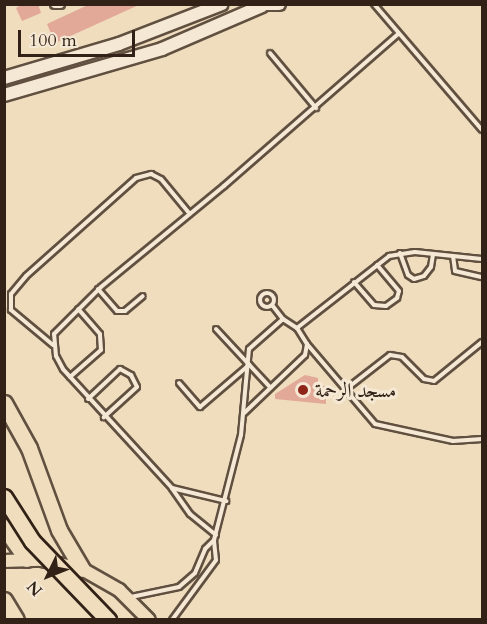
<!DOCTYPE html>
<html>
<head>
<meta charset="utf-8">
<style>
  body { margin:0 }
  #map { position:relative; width:487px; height:624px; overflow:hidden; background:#efddbe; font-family:Cardo,Amiri,serif }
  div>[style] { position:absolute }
  .building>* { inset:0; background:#e2a898 }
  .roads { filter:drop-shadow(2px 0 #615040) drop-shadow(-2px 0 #615040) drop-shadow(0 2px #615040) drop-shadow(0 -2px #615040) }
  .lane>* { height:4px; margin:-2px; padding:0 2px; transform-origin:2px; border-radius:2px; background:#f5e9d5 }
  .lane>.ring { margin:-2px; padding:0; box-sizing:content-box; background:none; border:4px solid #f5e9d5; border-radius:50% }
  .street>* { height:8px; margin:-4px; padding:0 4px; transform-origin:4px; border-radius:4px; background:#f5e9d5 }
  .secondary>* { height:12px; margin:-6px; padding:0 6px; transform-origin:6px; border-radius:6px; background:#f5e9d5 }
  .primary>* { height:12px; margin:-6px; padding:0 6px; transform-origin:6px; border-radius:6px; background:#efddbe }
  .highway>* { height:15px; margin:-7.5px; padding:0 7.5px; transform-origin:7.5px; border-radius:7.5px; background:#efddbe }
  .bridges { filter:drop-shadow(2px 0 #322116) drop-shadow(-2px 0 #322116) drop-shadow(0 2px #322116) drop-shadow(0 -2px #322116) }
  .highway-bridge>* { height:15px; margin:-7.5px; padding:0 7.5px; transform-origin:7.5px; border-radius:7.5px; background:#efddbe }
  .dots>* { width:16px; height:16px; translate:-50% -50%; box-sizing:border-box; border:3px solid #f5e9d5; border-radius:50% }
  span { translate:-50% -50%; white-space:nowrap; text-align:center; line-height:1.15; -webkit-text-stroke:6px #f5e9d5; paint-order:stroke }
  .poi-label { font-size:20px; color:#322116 }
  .left { translate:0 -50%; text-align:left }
  .frame { position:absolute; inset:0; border:6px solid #322116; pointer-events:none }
  .north { position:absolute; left:18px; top:546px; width:60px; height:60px; -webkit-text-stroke:4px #f5e9d5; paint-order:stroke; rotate:227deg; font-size:16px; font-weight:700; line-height:24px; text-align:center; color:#322116 }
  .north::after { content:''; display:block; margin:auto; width:21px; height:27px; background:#322116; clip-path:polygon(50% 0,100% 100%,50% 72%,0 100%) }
  .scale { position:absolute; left:18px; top:30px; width:117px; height:27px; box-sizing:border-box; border:3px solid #322116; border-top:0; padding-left:8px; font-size:18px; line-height:21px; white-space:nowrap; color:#322116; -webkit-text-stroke:4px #f5e9d5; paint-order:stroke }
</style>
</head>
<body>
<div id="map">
  <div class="building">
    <div style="clip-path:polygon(23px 4px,38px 4px,41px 13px,22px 21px,16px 8px)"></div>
    <div style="clip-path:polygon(90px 4px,141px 4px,55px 43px,47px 24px)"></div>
    <div style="clip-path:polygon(305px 375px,318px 378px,318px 385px,326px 386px,326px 404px,275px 399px,275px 394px)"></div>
  </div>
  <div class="roads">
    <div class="lane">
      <div style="left:374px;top:4px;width:166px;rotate:49.4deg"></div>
      <div style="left:270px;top:53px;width:72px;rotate:50.1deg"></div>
      <div style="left:400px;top:253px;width:23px;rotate:70deg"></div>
      <div style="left:408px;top:275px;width:7px;rotate:34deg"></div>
      <div style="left:414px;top:279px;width:10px;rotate:-17deg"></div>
      <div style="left:424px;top:276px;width:11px;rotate:-52deg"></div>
      <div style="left:431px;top:267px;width:13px;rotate:-81deg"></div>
      <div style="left:453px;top:256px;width:15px;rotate:82deg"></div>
      <div style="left:455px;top:271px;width:28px;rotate:13deg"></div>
      <div style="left:354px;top:282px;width:30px;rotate:49deg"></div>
      <div style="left:374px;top:305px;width:12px;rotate:5deg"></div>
      <div style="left:386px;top:306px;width:14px;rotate:-36deg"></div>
      <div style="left:397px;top:298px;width:7px;rotate:-74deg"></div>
      <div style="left:399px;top:291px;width:34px;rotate:-130deg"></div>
      <div style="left:98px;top:289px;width:29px;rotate:49deg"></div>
      <div style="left:117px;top:311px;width:8px"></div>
      <div style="left:125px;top:311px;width:23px;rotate:-40deg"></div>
      <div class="ring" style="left:260px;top:293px;width:10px;height:10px"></div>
      <div style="left:272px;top:305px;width:18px;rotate:52deg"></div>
      <div style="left:297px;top:328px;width:117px;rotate:-38deg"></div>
      <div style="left:389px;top:256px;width:26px;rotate:-9deg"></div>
      <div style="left:415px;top:252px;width:67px;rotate:6deg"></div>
      <div style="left:216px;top:329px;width:78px;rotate:47.1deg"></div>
      <div style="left:307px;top:344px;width:105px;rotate:49.6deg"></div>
      <div style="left:375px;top:424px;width:80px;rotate:12.3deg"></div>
      <div style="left:453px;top:441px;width:29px;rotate:-4deg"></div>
      <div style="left:53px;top:345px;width:55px;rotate:-140.2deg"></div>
      <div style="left:11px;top:310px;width:16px;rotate:-90deg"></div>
      <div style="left:11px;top:294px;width:23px;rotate:-50deg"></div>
      <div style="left:26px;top:276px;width:147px;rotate:-41.7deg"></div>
      <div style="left:136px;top:178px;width:16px;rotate:-15deg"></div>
      <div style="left:151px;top:174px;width:11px;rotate:27deg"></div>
      <div style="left:161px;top:179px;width:45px;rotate:50.4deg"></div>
      <div style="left:70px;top:377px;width:41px;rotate:-41.1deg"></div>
      <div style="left:101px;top:350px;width:16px;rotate:-94deg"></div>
      <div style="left:100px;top:334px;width:33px;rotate:-131deg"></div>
      <div style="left:179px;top:383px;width:32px;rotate:49deg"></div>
      <div style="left:200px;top:407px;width:65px;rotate:-40.6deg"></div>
      <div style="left:345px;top:390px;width:57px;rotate:-37.9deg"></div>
      <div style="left:390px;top:355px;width:12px;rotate:9deg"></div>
      <div style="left:402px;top:357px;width:31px;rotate:45deg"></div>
      <div style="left:424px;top:379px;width:10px;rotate:11deg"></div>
      <div style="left:434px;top:381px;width:62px;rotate:-39.1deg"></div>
      <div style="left:88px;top:399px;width:44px;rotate:-43.2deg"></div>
      <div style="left:120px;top:369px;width:13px;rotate:29deg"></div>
      <div style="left:131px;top:375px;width:13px;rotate:63deg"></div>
      <div style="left:137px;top:387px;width:45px;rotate:137.7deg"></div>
      <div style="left:172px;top:488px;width:56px;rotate:13.5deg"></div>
      <div style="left:216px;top:535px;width:33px;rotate:-141deg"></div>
      <div style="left:190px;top:514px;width:32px;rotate:-125deg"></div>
      <div style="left:172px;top:488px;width:161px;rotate:-132.5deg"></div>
      <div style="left:63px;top:369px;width:15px;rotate:-118deg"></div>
      <div style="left:56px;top:356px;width:22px;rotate:-95deg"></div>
      <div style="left:54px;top:334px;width:66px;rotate:-45deg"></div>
      <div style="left:101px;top:287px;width:159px;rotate:-39.4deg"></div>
      <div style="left:224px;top:186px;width:231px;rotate:-41.1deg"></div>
      <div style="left:131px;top:597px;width:49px;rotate:-11.8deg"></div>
      <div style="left:179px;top:587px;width:21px;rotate:-41deg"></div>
      <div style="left:195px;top:573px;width:26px;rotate:-67deg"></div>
      <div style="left:205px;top:549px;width:13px;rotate:-45deg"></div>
      <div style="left:172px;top:620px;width:74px;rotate:-53.7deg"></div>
      <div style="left:216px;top:560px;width:20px;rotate:-96deg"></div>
      <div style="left:214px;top:540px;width:108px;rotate:-75.6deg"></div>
      <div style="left:241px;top:435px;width:86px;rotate:-84.7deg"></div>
      <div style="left:249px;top:349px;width:45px;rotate:-41.4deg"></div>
      <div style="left:283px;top:319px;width:17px;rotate:33deg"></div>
      <div style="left:297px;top:328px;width:19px;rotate:58deg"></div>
      <div style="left:307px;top:344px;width:11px;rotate:100deg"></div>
      <div style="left:305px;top:355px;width:84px;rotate:136.4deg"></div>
    </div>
    <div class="street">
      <div style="left:55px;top:4px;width:5px"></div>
    </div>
    <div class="secondary">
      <div style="left:258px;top:4px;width:21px"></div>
      <div style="left:4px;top:78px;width:120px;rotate:-16.5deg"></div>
      <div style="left:119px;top:44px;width:110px;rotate:-21.2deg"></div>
      <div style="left:4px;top:95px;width:165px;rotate:-16.2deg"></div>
      <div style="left:162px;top:49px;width:109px;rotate:-23.3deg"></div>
    </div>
    <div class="primary">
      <div style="left:4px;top:561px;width:37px;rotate:-2deg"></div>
      <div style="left:41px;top:560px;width:42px;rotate:12.4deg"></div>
      <div style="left:82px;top:569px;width:43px;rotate:29.6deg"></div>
      <div style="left:119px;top:590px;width:42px;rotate:45deg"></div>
    </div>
    <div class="highway">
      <div style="left:4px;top:403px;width:51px;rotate:60.9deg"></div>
      <div style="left:29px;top:448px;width:87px;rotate:69.9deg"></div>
      <div style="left:59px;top:530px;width:45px;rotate:59.5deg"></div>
      <div style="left:4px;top:527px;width:39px;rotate:55deg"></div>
      <div style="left:4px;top:600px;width:23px;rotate:59deg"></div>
    </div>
  </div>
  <div class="bridges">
    <div class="highway-bridge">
      <div style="left:4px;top:497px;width:52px;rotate:57.5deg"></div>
      <div style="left:32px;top:541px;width:110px;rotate:46.1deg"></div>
    </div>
  </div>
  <div class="dots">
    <div style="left:303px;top:390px;background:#8f2418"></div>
  </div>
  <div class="poi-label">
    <span class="left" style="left:315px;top:390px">مسجد الرحمة</span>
  </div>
  <div class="frame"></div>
  <div class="north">N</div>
  <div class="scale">100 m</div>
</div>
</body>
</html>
